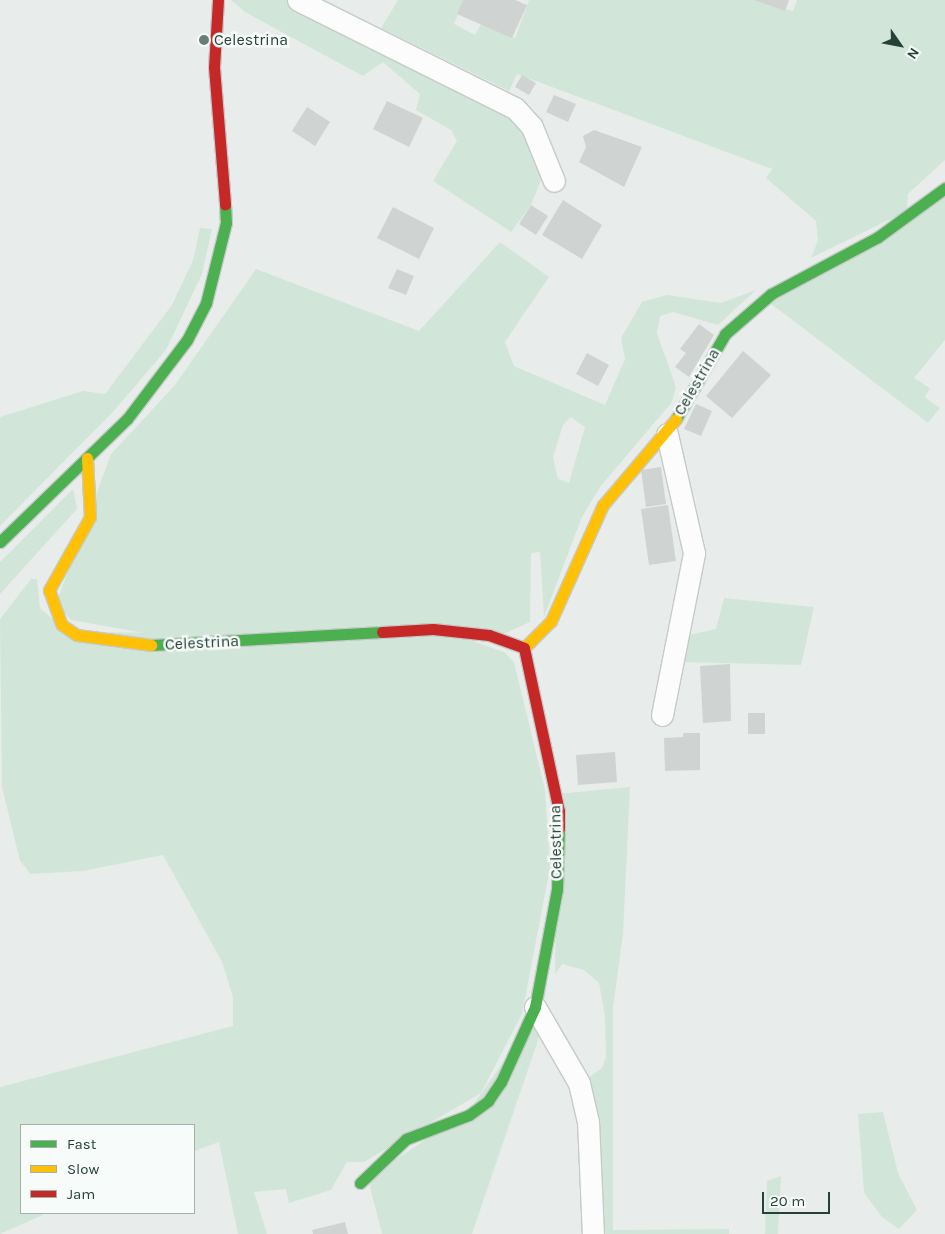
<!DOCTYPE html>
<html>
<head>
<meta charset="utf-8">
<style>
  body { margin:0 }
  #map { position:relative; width:945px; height:1234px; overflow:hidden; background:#e8edeb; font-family:Karla,sans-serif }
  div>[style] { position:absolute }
  .green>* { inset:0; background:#d1e6d8 }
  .building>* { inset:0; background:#cfd4d2 }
  .roads { filter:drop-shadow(1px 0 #c5cac8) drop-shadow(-1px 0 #c5cac8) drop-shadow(0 1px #c5cac8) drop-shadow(0 -1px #c5cac8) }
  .street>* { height:21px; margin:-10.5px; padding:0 10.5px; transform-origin:10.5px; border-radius:10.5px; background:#fcfcfc }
  .fast>* { height:11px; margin:-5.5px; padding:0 5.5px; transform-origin:5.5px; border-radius:5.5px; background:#4caf50 }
  .slow>* { height:11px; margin:-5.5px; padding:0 5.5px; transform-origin:5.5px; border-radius:5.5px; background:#ffc107 }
  .jam>* { height:11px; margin:-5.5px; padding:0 5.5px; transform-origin:5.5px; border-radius:5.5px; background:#c62828 }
  .dots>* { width:14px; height:14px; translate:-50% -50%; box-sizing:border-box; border:2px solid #f7fbf9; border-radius:50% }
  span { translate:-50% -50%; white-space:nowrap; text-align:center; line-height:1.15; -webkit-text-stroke:5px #f7fbf9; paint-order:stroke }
  .poi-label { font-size:16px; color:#24423a }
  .left { translate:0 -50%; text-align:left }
  .street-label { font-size:16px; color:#24423a }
  .legend { position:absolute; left:20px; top:1124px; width:175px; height:90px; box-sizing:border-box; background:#f7fbf9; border:1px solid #a3b1ad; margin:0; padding:6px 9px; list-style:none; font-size:15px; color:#24423a }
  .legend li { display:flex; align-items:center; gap:10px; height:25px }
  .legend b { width:25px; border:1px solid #a3b1ad }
  .north { position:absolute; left:875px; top:20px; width:50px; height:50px; -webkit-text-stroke:4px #f7fbf9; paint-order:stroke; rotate:123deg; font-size:14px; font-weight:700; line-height:20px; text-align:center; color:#24423a }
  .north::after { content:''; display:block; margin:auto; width:18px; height:22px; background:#24423a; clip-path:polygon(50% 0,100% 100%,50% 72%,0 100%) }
  .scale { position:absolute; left:762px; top:1192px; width:68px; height:22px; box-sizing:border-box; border:2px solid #24423a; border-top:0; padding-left:6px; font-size:15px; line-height:18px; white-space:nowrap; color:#24423a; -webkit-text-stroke:4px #f7fbf9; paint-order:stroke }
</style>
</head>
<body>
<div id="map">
  <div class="green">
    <div style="clip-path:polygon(231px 0,288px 0,523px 123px,541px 155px,541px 180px,531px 205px,511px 232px,433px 181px,457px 141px,451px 130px,416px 110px,420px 94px,383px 62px,363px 76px,245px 12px)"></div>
    <div style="clip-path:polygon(398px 0,464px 0,454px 24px,475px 35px,481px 24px,515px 38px,529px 0,758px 0,793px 11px,797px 0,945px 0,945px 160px,908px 194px,907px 211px,811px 258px,818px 240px,816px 221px,766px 178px,772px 169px,517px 74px,509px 91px,381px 28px)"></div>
    <div style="clip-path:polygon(945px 194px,945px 340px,914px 378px,930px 388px,925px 397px,940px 408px,928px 423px,770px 303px)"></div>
    <div style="clip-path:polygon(200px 228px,212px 229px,202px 274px,166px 350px,112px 413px,0 526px,0 417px,83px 391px,105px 394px,172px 305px,193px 260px)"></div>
    <div style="clip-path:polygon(evenodd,500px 242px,549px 277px,505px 342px,514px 366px,605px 405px,625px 359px,621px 338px,642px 302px,667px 295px,721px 303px,756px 290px,718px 325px,673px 312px,660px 316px,657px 333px,676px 387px,672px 402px,600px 487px,582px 517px,544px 617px,540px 552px,531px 553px,530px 622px,506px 633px,156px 635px,71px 620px,56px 604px,111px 454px,175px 385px,256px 269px,419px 331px,500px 242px,571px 417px,585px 427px,569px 483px,558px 479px,553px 457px,563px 425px,571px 417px)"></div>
    <div style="clip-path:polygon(73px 489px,77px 509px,0 594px,0 562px)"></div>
    <div style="clip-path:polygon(31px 579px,37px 579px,40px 608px,68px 632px,455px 635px,504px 652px,514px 662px,545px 790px,550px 868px,522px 1014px,481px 1093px,364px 1162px,347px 1162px,331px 1190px,289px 1203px,286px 1189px,254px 1192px,267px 1234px,238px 1234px,219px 1142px,194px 1151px,194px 1125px,21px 1125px,21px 1213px,47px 1213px,0 1234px,0 1087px,233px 1026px,233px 997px,222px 962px,163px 855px,83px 871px,31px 874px,20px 861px,2px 787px,0 619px)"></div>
    <div style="clip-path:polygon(724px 598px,814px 607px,801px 665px,678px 662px,684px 636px,716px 629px)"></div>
    <div style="clip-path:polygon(630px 787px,623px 934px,613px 1008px,613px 1230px,729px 1229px,729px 1234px,599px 1234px,584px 1081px,602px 1068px,606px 1057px,605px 1016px,599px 983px,584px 970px,562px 964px,555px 974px,557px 794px)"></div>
    <div style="clip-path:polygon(530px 1024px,547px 1036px,539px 1037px,472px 1234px,382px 1234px,370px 1187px,372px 1175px,468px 1112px)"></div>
    <div style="clip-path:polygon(883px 1112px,898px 1173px,917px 1210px,899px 1229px,882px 1217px,864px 1193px,858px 1114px)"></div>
    <div style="clip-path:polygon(781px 1176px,778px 1234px,765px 1234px,767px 1181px)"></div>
  </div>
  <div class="building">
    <div style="clip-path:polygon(463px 0,515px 0,527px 5px,512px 38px,457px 14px)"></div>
    <div style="clip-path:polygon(754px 0,789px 0,785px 11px)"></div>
    <div style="clip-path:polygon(522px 75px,536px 83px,529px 95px,515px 87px)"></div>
    <div style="clip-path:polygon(554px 95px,576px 104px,568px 122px,546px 112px)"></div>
    <div style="clip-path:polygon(387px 101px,423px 118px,409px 147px,373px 129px)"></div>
    <div style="clip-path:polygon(307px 107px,330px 122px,315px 146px,292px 131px)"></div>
    <div style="clip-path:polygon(594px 130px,642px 147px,624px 187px,579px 162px,586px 147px,583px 136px)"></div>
    <div style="clip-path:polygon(563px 200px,602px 225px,582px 259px,542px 235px)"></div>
    <div style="clip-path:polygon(531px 205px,548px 216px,536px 235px,519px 224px)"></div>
    <div style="clip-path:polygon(393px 207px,434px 228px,419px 259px,377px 238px)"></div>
    <div style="clip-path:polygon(397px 269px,414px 276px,406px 295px,388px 288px)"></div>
    <div style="clip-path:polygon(699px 324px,714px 335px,689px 377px,675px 367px,686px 353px,680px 349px)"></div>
    <div style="clip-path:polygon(743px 351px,771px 375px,732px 418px,706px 396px)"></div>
    <div style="clip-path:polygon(587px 353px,609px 365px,598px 386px,576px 374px)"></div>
    <div style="clip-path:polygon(696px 404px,712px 411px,701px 436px,684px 429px)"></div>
    <div style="clip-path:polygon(661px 467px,666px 504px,646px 507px,641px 470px)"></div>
    <div style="clip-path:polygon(668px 505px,676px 561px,649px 565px,641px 509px)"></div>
    <div style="clip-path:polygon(730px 664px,731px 721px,703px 723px,700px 666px)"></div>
    <div style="clip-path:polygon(748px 713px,765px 713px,765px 734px,748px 734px)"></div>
    <div style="clip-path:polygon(683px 733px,700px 733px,700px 770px,665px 771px,664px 738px,683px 737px)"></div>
    <div style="clip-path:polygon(615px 752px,617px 782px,578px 785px,576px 755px)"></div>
    <div style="clip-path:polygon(345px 1222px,348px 1234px,313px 1234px,312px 1230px)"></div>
  </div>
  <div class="roads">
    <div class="street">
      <div style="left:298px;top:0;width:242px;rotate:26.5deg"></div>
      <div style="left:515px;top:108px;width:25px;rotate:48deg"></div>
      <div style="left:532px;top:127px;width:58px;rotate:67.8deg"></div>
      <div style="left:662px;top:715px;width:165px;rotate:-78.8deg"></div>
      <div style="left:694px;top:553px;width:122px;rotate:-102.8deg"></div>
      <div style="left:535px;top:1007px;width:88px;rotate:59.9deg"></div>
      <div style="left:579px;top:1083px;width:39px;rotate:77deg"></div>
      <div style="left:588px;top:1121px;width:113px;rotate:87.5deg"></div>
    </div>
    <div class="fast">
      <div style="left:676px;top:419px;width:98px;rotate:-60deg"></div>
      <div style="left:725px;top:334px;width:61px;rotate:-41deg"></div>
      <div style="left:771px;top:294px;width:121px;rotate:-28deg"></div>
      <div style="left:878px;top:237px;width:83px;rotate:-36.2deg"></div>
      <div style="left:0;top:542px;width:177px;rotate:-44.1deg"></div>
      <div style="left:127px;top:419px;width:99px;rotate:-52.8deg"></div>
      <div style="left:187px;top:340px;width:42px;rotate:-62.8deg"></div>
      <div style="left:206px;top:303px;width:82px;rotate:-76deg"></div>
      <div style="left:226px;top:223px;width:18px;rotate:-93deg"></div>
      <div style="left:151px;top:645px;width:231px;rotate:-3.2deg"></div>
      <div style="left:360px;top:1183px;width:64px;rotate:-43.7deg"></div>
      <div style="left:406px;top:1139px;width:67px;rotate:-20.9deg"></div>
      <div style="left:469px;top:1115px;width:24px;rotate:-36deg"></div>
      <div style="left:488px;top:1101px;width:23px;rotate:-56deg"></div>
      <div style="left:501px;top:1082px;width:82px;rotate:-65.6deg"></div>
      <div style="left:535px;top:1007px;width:119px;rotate:-79.4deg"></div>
      <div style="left:557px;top:890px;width:62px;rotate:-88.2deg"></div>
    </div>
    <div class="slow">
      <div style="left:87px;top:458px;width:59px;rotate:87.1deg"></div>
      <div style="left:90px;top:517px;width:84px;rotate:119.3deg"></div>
      <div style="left:49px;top:590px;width:37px;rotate:70deg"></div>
      <div style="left:62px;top:625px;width:18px;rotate:34deg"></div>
      <div style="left:77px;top:635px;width:75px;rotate:7.7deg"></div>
      <div style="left:524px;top:648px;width:38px;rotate:-45deg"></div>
      <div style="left:551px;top:621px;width:127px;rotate:-65.9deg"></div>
      <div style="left:603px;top:505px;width:113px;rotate:-49.7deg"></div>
    </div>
    <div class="jam">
      <div style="left:218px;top:0;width:67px;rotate:93.4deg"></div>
      <div style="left:214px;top:67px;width:138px;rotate:85.4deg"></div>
      <div style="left:382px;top:632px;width:51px;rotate:-3.4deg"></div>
      <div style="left:433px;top:629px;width:56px;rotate:6.1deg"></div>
      <div style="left:489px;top:635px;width:37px;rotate:20deg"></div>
      <div style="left:524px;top:648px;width:167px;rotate:77.9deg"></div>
      <div style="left:559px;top:811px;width:17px;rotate:90deg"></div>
    </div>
  </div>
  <div class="dots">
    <div style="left:204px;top:40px;background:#697e78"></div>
  </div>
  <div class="poi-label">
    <span class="left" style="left:214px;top:40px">Celestrina</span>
  </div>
  <div class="street-label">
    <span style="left:697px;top:382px;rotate:-60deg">Celestrina</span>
    <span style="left:202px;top:643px;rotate:-3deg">Celestrina</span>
    <span style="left:556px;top:842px;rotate:-91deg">Celestrina</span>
  </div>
  <ul class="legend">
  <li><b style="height:6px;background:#4caf50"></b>Fast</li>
  <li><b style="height:6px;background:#ffc107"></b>Slow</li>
  <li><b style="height:6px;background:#c62828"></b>Jam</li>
  </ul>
  <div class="north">N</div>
  <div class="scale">20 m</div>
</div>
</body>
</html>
